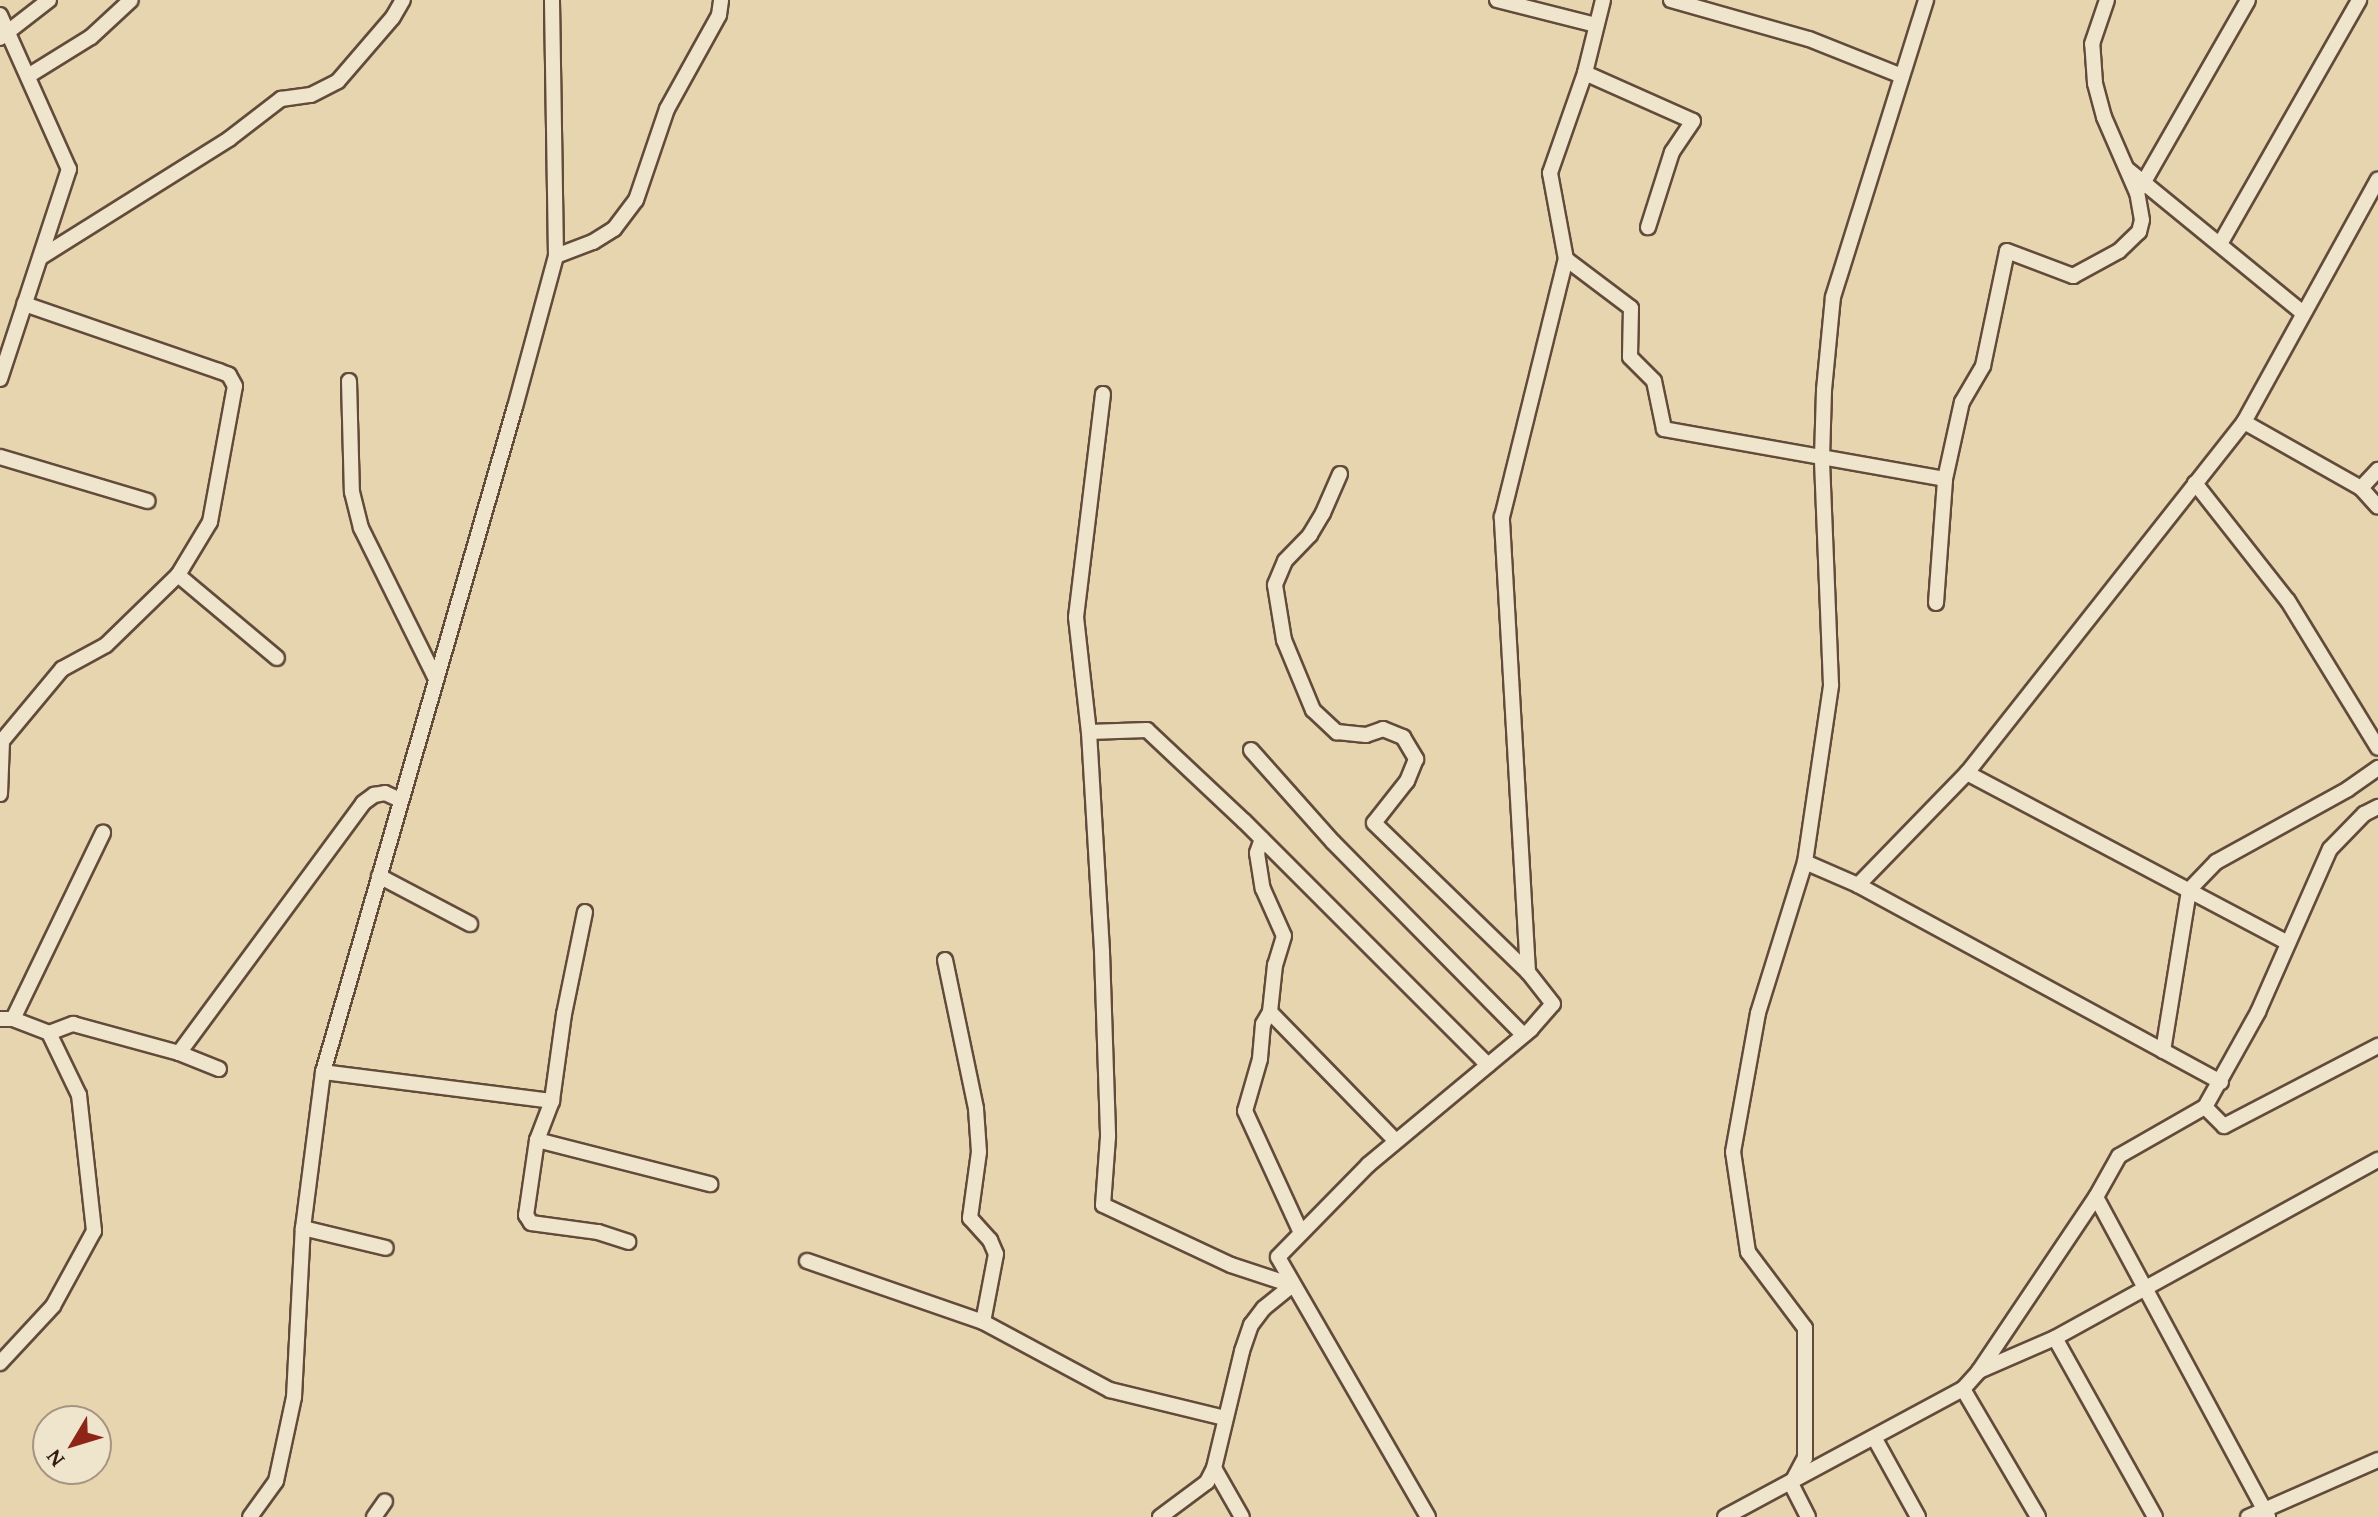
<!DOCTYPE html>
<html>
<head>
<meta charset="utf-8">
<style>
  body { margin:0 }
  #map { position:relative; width:2378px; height:1517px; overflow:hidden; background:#e7d5b0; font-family:"Gentium Book Plus",serif }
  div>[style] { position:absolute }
  .roads { filter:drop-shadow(2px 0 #624b3a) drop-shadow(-2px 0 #624b3a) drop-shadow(0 2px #624b3a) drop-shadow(0 -2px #624b3a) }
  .minor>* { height:14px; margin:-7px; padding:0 7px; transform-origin:7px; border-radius:7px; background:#efe4cc }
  span { translate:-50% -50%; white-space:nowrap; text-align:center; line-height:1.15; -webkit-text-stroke:6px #efe4cc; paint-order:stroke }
  .north { position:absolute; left:32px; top:1405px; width:80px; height:80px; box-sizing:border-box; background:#efe4cc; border:2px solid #a59482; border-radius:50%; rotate:232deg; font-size:22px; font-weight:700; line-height:32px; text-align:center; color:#351d12 }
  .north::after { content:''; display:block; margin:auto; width:28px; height:36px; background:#8f2418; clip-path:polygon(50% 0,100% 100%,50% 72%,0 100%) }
</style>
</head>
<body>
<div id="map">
  <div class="roads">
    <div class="minor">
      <div style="left:1497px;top:0;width:102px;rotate:14.2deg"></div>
      <div style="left:1603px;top:0;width:75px;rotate:103.9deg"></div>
      <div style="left:1585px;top:73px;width:106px;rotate:109.3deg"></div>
      <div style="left:1550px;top:173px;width:87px;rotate:79.5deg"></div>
      <div style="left:1566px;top:259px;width:81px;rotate:37deg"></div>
      <div style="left:1631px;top:308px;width:49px;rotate:91.2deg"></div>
      <div style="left:1630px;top:357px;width:34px;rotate:45deg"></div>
      <div style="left:1654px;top:381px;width:49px;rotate:78.2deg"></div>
      <div style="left:1664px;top:429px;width:285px;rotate:10.1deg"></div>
      <div style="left:1671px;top:0;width:143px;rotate:15.8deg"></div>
      <div style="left:1809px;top:39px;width:100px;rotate:21.7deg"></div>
      <div style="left:0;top:15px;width:169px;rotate:65.9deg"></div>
      <div style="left:69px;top:169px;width:221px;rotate:108.2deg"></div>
      <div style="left:0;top:38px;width:62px;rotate:-37.8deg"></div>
      <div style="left:1585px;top:73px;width:118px;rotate:24deg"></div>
      <div style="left:1693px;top:121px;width:37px;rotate:124deg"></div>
      <div style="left:1672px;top:152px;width:79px;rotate:107.7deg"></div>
      <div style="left:28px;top:76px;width:74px;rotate:-31.8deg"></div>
      <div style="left:91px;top:37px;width:54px;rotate:-42.8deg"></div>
      <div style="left:2127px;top:169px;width:227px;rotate:39.3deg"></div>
      <div style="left:2141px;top:187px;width:215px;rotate:-60.2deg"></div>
      <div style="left:2220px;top:244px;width:281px;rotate:-60.3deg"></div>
      <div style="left:556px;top:256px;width:40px;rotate:-21deg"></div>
      <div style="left:593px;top:242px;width:25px;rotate:-32deg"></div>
      <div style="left:614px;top:229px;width:36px;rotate:-53deg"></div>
      <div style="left:636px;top:200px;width:96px;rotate:-71.2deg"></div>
      <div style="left:667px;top:109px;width:107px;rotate:-61deg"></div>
      <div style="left:719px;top:15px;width:15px;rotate:-82deg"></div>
      <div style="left:41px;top:257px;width:222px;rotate:-32.1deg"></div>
      <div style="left:229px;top:139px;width:66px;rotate:-37.6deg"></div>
      <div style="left:281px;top:99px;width:30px;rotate:-8deg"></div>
      <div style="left:311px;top:95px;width:30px;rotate:-27deg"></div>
      <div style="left:338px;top:81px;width:84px;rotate:-49.3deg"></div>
      <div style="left:393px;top:17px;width:20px;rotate:-60deg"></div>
      <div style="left:349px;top:381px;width:111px;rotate:88.5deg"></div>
      <div style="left:352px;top:492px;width:37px;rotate:76deg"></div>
      <div style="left:361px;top:528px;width:169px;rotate:63.6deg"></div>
      <div style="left:1103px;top:394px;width:225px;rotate:96.9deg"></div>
      <div style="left:1076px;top:617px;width:116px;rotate:83.6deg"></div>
      <div style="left:1089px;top:732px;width:220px;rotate:86.6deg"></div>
      <div style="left:1102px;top:952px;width:185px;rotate:88.1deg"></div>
      <div style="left:1108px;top:1137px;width:68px;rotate:94.2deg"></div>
      <div style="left:1103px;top:1205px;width:141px;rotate:25.1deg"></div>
      <div style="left:1231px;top:1265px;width:64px;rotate:18.2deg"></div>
      <div style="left:2244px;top:422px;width:134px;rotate:29.4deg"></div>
      <div style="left:2361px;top:488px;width:25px;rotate:48deg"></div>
      <div style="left:0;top:457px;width:154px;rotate:16.6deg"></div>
      <div style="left:1340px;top:474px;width:43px;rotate:113.6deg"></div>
      <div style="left:1323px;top:513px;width:26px;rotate:121deg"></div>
      <div style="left:1310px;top:535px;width:36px;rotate:134deg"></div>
      <div style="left:1285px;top:561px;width:26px;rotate:113deg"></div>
      <div style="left:1275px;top:585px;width:56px;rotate:80.7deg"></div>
      <div style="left:1284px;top:640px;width:76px;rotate:67.5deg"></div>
      <div style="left:1313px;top:710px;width:33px;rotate:43deg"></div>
      <div style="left:1337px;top:732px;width:29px;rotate:6deg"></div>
      <div style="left:1366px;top:735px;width:18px;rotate:-19deg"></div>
      <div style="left:1383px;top:729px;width:22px;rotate:22deg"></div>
      <div style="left:1403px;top:737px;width:26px;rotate:59deg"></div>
      <div style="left:1416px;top:759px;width:24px;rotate:112deg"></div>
      <div style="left:1407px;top:781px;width:53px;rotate:128.2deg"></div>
      <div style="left:1374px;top:823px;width:214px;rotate:44.1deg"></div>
      <div style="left:2195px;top:483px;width:150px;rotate:51.8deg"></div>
      <div style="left:2288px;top:601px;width:172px;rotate:58.5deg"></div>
      <div style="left:2361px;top:488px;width:25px;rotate:-47deg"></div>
      <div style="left:178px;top:575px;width:129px;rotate:40deg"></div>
      <div style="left:1936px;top:603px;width:124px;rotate:-85.8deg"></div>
      <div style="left:1945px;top:479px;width:79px;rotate:-77.6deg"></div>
      <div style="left:1962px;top:402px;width:42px;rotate:-59.7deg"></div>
      <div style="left:1983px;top:366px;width:117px;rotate:-78.2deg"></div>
      <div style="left:2007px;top:251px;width:71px;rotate:20.7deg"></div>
      <div style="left:2073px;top:276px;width:52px;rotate:-28.5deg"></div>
      <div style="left:2119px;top:251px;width:28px;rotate:-44deg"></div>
      <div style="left:2139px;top:232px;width:12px;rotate:-76deg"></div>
      <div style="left:2142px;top:220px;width:27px;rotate:-100deg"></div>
      <div style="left:2137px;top:193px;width:83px;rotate:-113.5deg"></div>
      <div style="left:2104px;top:117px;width:35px;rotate:-105deg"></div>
      <div style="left:2095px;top:83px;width:39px;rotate:-94deg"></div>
      <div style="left:2092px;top:44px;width:46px;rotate:-71.2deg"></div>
      <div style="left:1089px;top:732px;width:58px;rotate:-2deg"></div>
      <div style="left:1147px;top:730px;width:133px;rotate:43.2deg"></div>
      <div style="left:1244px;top:821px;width:345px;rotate:45deg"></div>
      <div style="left:1251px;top:750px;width:123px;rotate:48.3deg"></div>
      <div style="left:1333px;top:842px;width:271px;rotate:45.4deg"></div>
      <div style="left:1967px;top:773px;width:363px;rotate:27.9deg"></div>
      <div style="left:0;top:794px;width:53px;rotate:-87.8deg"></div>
      <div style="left:2px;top:741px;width:94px;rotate:-50.2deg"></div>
      <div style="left:62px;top:669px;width:50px;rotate:-28.6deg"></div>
      <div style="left:106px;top:645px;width:100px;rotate:-44.2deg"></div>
      <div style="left:178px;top:575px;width:62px;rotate:-58.9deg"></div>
      <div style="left:210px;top:522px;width:138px;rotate:-79.6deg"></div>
      <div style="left:235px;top:386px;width:13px;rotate:-119deg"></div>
      <div style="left:229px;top:375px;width:11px;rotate:-158deg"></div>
      <div style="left:219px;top:371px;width:206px;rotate:-161deg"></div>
      <div style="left:1262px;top:839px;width:15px;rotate:110deg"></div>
      <div style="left:1257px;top:853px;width:36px;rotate:81deg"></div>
      <div style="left:1263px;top:889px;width:51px;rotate:65.9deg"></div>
      <div style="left:1284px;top:936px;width:30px;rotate:107deg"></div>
      <div style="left:1275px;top:965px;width:47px;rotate:96.1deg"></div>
      <div style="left:1270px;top:1012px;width:14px;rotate:120deg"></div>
      <div style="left:1263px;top:1024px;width:35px;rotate:95deg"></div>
      <div style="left:1260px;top:1059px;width:54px;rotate:106.1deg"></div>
      <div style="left:1245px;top:1111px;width:134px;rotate:65.3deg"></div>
      <div style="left:1805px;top:862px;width:58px;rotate:23.5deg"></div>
      <div style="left:1858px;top:885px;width:413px;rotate:28.5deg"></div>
      <div style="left:379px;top:876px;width:103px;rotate:27.8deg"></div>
      <div style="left:1858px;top:885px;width:156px;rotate:-45.8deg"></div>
      <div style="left:1967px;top:773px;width:447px;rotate:-51.7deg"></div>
      <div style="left:2244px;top:422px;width:277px;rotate:-61.1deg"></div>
      <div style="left:585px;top:912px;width:104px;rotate:101.6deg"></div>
      <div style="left:564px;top:1014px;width:88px;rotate:97.9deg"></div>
      <div style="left:552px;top:1101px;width:42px;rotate:111deg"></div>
      <div style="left:537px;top:1140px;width:76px;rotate:98.3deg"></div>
      <div style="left:526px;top:1215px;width:9px;rotate:58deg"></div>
      <div style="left:531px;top:1223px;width:68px;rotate:7.7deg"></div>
      <div style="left:598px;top:1232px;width:32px;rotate:18deg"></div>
      <div style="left:945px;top:960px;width:152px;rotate:78.2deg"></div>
      <div style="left:976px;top:1109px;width:43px;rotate:86deg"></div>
      <div style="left:979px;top:1152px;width:67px;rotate:97.8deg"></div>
      <div style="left:970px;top:1218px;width:30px;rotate:48deg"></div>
      <div style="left:990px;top:1240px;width:15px;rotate:67deg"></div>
      <div style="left:996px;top:1254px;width:69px;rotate:100.8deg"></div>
      <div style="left:1270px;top:1012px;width:180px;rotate:45.7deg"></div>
      <div style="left:0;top:1019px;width:13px"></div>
      <div style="left:13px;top:1019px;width:39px;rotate:21deg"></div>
      <div style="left:49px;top:1033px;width:69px;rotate:64.2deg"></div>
      <div style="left:79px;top:1095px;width:137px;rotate:83.7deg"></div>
      <div style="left:94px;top:1231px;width:85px;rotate:118.7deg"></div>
      <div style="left:53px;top:1306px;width:78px;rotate:132.9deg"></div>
      <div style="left:13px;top:1019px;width:207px;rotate:-64.2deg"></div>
      <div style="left:49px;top:1033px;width:26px;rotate:-21deg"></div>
      <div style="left:73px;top:1024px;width:110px;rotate:15.3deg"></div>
      <div style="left:179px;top:1053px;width:43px;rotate:21.8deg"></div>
      <div style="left:2163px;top:1051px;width:163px;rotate:-80.8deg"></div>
      <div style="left:2189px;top:890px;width:39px;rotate:-46deg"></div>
      <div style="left:2216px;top:862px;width:151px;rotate:-28.9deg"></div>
      <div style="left:2348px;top:789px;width:37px;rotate:-35deg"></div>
      <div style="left:179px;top:1053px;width:310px;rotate:-53.6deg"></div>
      <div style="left:363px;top:803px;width:14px;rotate:-36deg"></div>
      <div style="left:374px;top:795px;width:11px;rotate:-10deg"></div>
      <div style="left:385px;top:793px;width:17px;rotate:25deg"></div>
      <div style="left:323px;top:1072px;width:231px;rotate:7.2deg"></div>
      <div style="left:2205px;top:1107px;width:109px;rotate:-60.8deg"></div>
      <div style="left:2258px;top:1012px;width:178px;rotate:-66.2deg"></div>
      <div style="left:2330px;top:849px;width:49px;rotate:-45.8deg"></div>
      <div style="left:2364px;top:814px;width:16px;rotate:-27deg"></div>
      <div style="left:537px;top:1140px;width:179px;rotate:14.3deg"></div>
      <div style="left:2096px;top:1197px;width:363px;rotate:61.7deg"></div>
      <div style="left:303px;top:1228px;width:85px;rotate:13.5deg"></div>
      <div style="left:807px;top:1261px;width:186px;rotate:19.1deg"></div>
      <div style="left:983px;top:1322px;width:144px;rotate:28.2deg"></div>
      <div style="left:1110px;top:1390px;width:118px;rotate:13.7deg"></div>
      <div style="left:2055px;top:1338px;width:205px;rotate:60.8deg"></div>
      <div style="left:1979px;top:1371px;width:210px;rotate:-56.1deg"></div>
      <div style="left:2096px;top:1197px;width:47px;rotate:-60.7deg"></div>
      <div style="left:2119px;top:1156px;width:99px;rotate:-29.7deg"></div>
      <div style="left:2205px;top:1107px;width:27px;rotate:45deg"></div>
      <div style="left:2224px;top:1126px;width:174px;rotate:-27.5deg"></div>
      <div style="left:1963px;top:1389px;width:148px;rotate:59.6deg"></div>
      <div style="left:1875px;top:1439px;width:89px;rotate:61.1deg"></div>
      <div style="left:1214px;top:1468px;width:56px;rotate:60.3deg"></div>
      <div style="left:250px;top:1517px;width:44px;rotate:-54.2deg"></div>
      <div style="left:276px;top:1481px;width:86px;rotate:-77.9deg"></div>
      <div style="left:294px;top:1397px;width:169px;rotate:-87deg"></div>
      <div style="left:303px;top:1228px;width:157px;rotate:-82.7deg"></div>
      <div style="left:323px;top:1072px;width:692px;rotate:-73.9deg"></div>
      <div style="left:515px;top:407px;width:156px;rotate:-74.8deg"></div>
      <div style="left:556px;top:256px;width:256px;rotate:-90.9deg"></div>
      <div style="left:374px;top:1517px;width:19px;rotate:-55deg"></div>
      <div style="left:1160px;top:1517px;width:59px;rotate:-36.7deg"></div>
      <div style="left:1207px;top:1482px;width:16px;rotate:-63deg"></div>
      <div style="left:1214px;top:1468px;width:120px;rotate:-76.5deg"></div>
      <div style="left:1242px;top:1351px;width:28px;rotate:-71deg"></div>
      <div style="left:1251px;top:1325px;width:21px;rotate:-53deg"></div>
      <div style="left:1264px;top:1308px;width:36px;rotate:-39deg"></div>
      <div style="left:1428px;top:1517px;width:300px;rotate:-120deg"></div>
      <div style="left:1278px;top:1257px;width:129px;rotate:-45.6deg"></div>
      <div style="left:1368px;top:1165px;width:212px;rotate:-39.8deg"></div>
      <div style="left:1531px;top:1029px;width:33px;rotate:-49deg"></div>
      <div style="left:1553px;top:1004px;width:41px;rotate:-128deg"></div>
      <div style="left:1528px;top:972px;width:456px;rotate:-93.3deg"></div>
      <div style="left:1502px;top:517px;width:266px;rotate:-76.1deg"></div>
      <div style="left:1725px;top:1517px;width:270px;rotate:-28.3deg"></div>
      <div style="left:1963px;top:1389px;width:24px;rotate:-48deg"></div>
      <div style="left:1979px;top:1371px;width:83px;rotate:-23.5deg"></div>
      <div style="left:2055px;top:1338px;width:369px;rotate:-28.9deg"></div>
      <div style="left:1808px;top:1517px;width:37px;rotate:-117deg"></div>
      <div style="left:1791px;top:1484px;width:30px;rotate:-62deg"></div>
      <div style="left:1805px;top:1458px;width:130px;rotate:-90deg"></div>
      <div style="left:1805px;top:1328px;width:95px;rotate:-126.9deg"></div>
      <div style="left:1748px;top:1252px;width:101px;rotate:-98.5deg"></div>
      <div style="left:1733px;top:1152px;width:141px;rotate:-79.8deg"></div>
      <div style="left:1758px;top:1013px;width:158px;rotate:-72.7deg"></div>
      <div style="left:1805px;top:862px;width:179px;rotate:-81.6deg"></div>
      <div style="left:1831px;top:685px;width:227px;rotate:-92.3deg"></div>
      <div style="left:1822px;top:458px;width:68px;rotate:-88.3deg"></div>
      <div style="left:1824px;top:390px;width:93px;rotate:-84.5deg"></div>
      <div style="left:1833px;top:297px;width:311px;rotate:-72.6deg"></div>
      <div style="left:2248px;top:1517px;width:142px;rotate:-23.7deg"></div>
    </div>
  </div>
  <div class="north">N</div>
</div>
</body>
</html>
